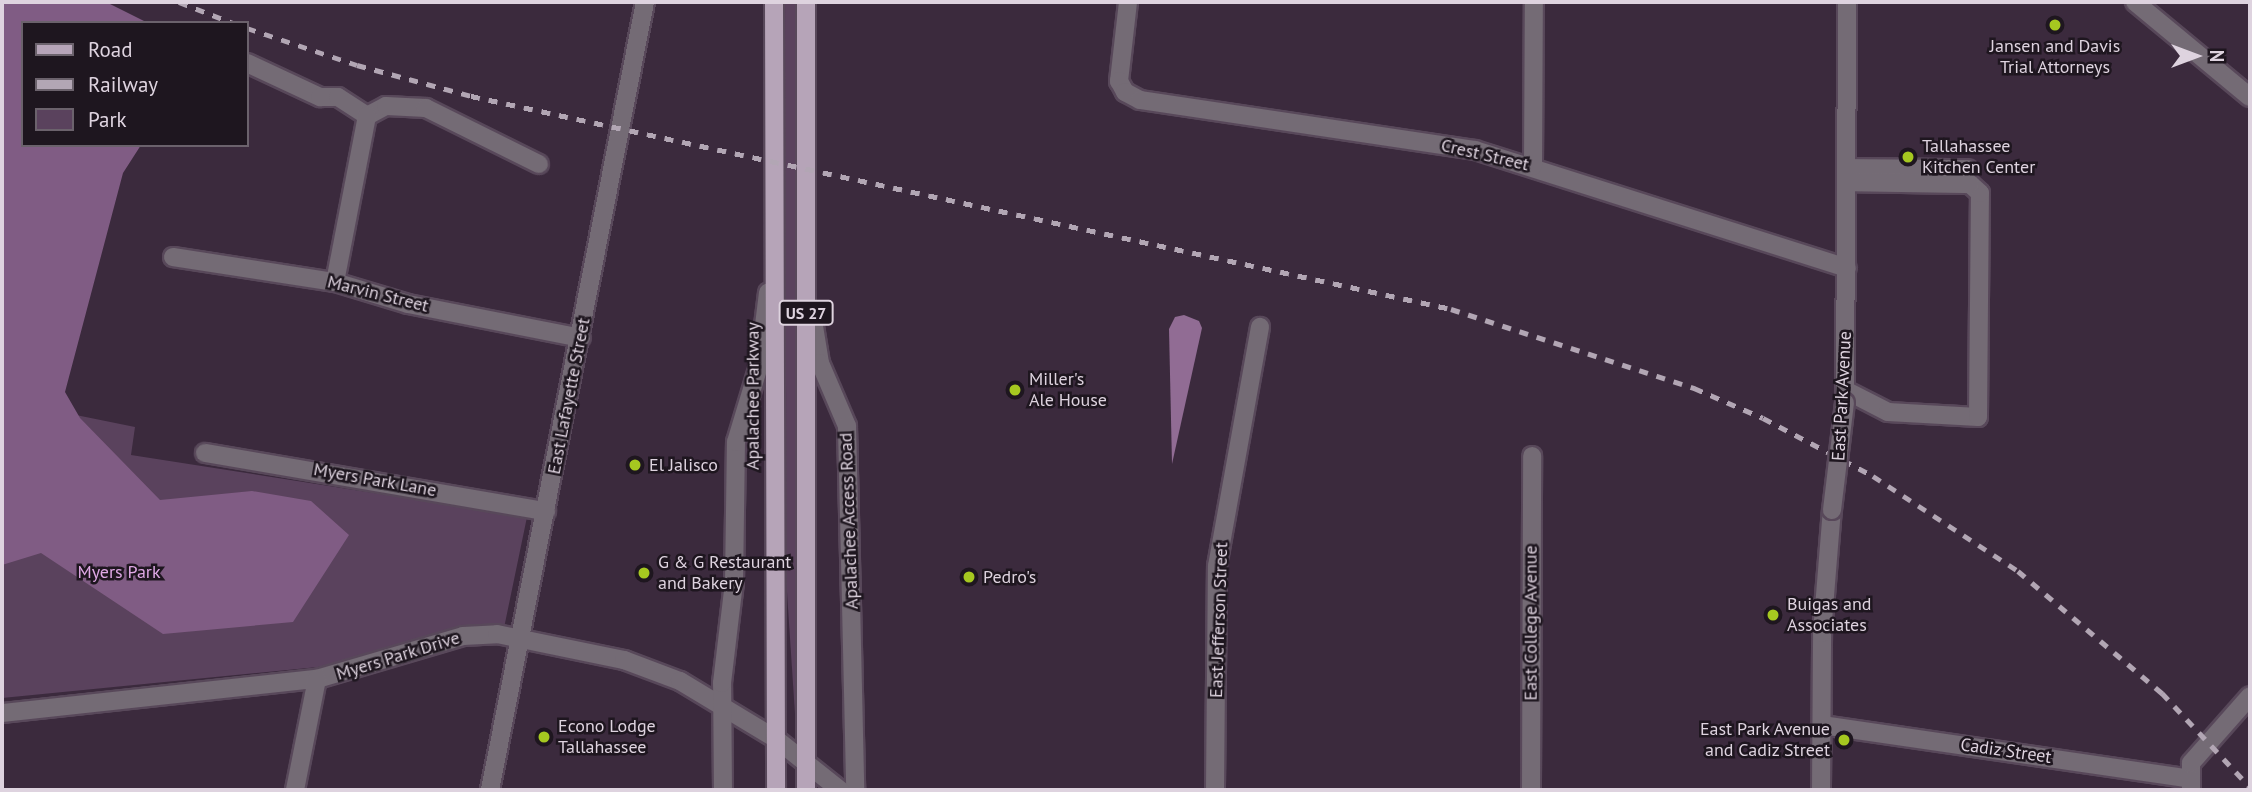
<!DOCTYPE html>
<html>
<head>
<meta charset="utf-8">
<style>
  body { margin:0 }
  #map { position:relative; width:2252px; height:792px; overflow:hidden; background:#3b2a3d; font-family:"PT Sans",sans-serif }
  div>[style] { position:absolute }
  .green>* { inset:0; background:#5a425d }
  .forest>* { inset:0; background:#805c84 }
  .water>* { inset:0; background:#916c94 }
  .roads { filter:drop-shadow(2px 0 #58485a) drop-shadow(-2px 0 #58485a) drop-shadow(0 2px #58485a) drop-shadow(0 -2px #58485a) }
  .minor>* { height:18px; margin:-9px; padding:0 9px; transform-origin:9px; border-radius:9px; background:#746b75 }
  .major>* { height:18px; margin:-9px; padding:0 9px; transform-origin:9px; border-radius:9px; background:#b6a4b8 }
  .rail>* { height:5px; margin-top:-2.5px; transform-origin:0; background:repeating-linear-gradient(90deg,#b2a6b4 0 9px,transparent 0 18px) }
  .bridges { filter:drop-shadow(2px 0 #58485a) drop-shadow(-2px 0 #58485a) drop-shadow(0 2px #58485a) drop-shadow(0 -2px #58485a) }
  .minor-bridge>* { height:18px; margin:-9px; padding:0 9px; transform-origin:9px; border-radius:9px; background:#746b75 }
  .dots>* { width:19px; height:19px; translate:-50% -50%; box-sizing:border-box; border:4px solid #1e161f; border-radius:50% }
  span { translate:-50% -50%; white-space:nowrap; text-align:center; line-height:1.15; -webkit-text-stroke:5px #1e161f; paint-order:stroke }
  .shield-label span { padding:2px 5px; background:#1e161f; border:2px solid; border-radius:5px; -webkit-text-stroke-width:0 }
  .shield-label { font-size:16px; color:#ded3df; font-weight:700 }
  .poi-label { font-size:18px; color:#ded3df }
  .left { translate:0 -50%; text-align:left }
  .right { translate:-100% -50%; text-align:right }
  .street-label { font-size:18px; color:#ded3df }
  .park-label { font-size:18px; color:#dfa8e5 }
  .frame { position:absolute; inset:0; border:4px solid #ded3df; pointer-events:none }
  .legend { position:absolute; left:21px; top:21px; width:228px; height:126px; box-sizing:border-box; background:#1e161f; border:2px solid #6b626c; margin:0; padding:9px 12px; list-style:none; font-size:21px; color:#ded3df }
  .legend li { display:flex; align-items:center; gap:14px; height:35px }
  .legend b { width:35px; border:2px solid #6b626c }
  .north { position:absolute; left:2161px; top:21px; width:70px; height:70px; -webkit-text-stroke:5px #1e161f; paint-order:stroke; rotate:90deg; font-size:19px; font-weight:700; line-height:28px; text-align:center; color:#ded3df }
  .north::after { content:''; display:block; margin:auto; width:24px; height:32px; background:#ded3df; clip-path:polygon(50% 0,100% 100%,50% 72%,0 100%) }
</style>
</head>
<body>
<div id="map">
  <div class="green">
    <div style="clip-path:polygon(784px 2px,797px 2px,795px 714px,785px 562px)"></div>
    <div style="clip-path:polygon(2px 400px,135px 427px,131px 455px,527px 517px,504px 628px,474px 625px,318px 667px,2px 698px)"></div>
  </div>
  <div class="forest">
    <div style="clip-path:polygon(2px 2px,106px 2px,148px 23px,23px 23px,23px 145px,141px 145px,123px 173px,65px 392px,80px 418px,160px 500px,252px 491px,311px 501px,349px 535px,293px 622px,163px 634px,41px 553px,2px 565px)"></div>
  </div>
  <div class="water">
    <div style="clip-path:polygon(1184px 315px,1199px 321px,1202px 328px,1172px 464px,1169px 329px,1175px 317px)"></div>
  </div>
  <div class="roads">
    <div class="minor">
      <div style="left:1128px;top:2px;width:80px;rotate:96.5deg"></div>
      <div style="left:1119px;top:81px;width:13px;rotate:61deg"></div>
      <div style="left:1125px;top:92px;width:17px;rotate:28deg"></div>
      <div style="left:1140px;top:100px;width:339px;rotate:8.5deg"></div>
      <div style="left:1475px;top:150px;width:390px;rotate:17.6deg"></div>
      <div style="left:2135px;top:2px;width:149px;rotate:39.6deg"></div>
      <div style="left:247px;top:63px;width:81px;rotate:25deg"></div>
      <div style="left:320px;top:97px;width:18px"></div>
      <div style="left:338px;top:97px;width:35px;rotate:33deg"></div>
      <div style="left:367px;top:116px;width:21px;rotate:-28deg"></div>
      <div style="left:386px;top:106px;width:40px;rotate:2.9deg"></div>
      <div style="left:426px;top:108px;width:126px;rotate:26.4deg"></div>
      <div style="left:1533px;top:166px;width:164px;rotate:-89.7deg"></div>
      <div style="left:1847px;top:168px;width:121px;rotate:0.5deg"></div>
      <div style="left:173px;top:257px;width:164px;rotate:8.8deg"></div>
      <div style="left:335px;top:282px;width:76px;rotate:16.8deg"></div>
      <div style="left:408px;top:304px;width:176px;rotate:11.1deg"></div>
      <div style="left:335px;top:282px;width:169px;rotate:-79.1deg"></div>
      <div style="left:812px;top:314px;width:50px;rotate:80.7deg"></div>
      <div style="left:820px;top:363px;width:69px;rotate:66.8deg"></div>
      <div style="left:847px;top:426px;width:364px;rotate:88.7deg"></div>
      <div style="left:1845px;top:390px;width:48px;rotate:27.1deg"></div>
      <div style="left:1888px;top:412px;width:90px;rotate:3.2deg"></div>
      <div style="left:1978px;top:417px;width:224px;rotate:-89.5deg"></div>
      <div style="left:1980px;top:193px;width:13px;rotate:-138deg"></div>
      <div style="left:1970px;top:184px;width:123px;rotate:-179.1deg"></div>
      <div style="left:1845px;top:400px;width:398px;rotate:-89.7deg"></div>
      <div style="left:205px;top:453px;width:346px;rotate:9.7deg"></div>
      <div style="left:2px;top:713px;width:317px;rotate:-6.2deg"></div>
      <div style="left:317px;top:679px;width:152px;rotate:-16.4deg"></div>
      <div style="left:463px;top:636px;width:34px;rotate:-3deg"></div>
      <div style="left:497px;top:634px;width:130px;rotate:11.6deg"></div>
      <div style="left:624px;top:660px;width:60px;rotate:20.6deg"></div>
      <div style="left:680px;top:681px;width:112px;rotate:31.1deg"></div>
      <div style="left:776px;top:739px;width:82px;rotate:38.6deg"></div>
      <div style="left:1822px;top:725px;width:373px;rotate:8.3deg"></div>
      <div style="left:2191px;top:789px;width:26px;rotate:-90deg"></div>
      <div style="left:2191px;top:763px;width:89px;rotate:-48.6deg"></div>
      <div style="left:295px;top:790px;width:113px;rotate:-78.8deg"></div>
      <div style="left:490px;top:790px;width:803px;rotate:-78.87deg"></div>
      <div style="left:723px;top:790px;width:107px;rotate:-90.5deg"></div>
      <div style="left:722px;top:683px;width:101px;rotate:-83.2deg"></div>
      <div style="left:734px;top:583px;width:141px;rotate:-89.2deg"></div>
      <div style="left:736px;top:442px;width:79px;rotate:-73.2deg"></div>
      <div style="left:759px;top:366px;width:74px;rotate:-83deg"></div>
      <div style="left:1215px;top:790px;width:224px;rotate:-89.5deg"></div>
      <div style="left:1217px;top:566px;width:243px;rotate:-79.8deg"></div>
      <div style="left:1531px;top:790px;width:334px;rotate:-89.8deg"></div>
      <div style="left:1821px;top:790px;width:157px;rotate:-89.6deg"></div>
      <div style="left:1822px;top:633px;width:123px;rotate:-85.4deg"></div>
    </div>
    <div class="major">
      <div style="left:774px;top:2px;width:788px;rotate:89.85deg"></div>
      <div style="left:806px;top:790px;width:788px;rotate:-90deg"></div>
    </div>
  </div>
  <div class="rail">
    <div style="left:179px;top:2px;width:58px;rotate:21.3deg"></div>
    <div style="left:247px;top:28px;width:116px;rotate:18.6deg"></div>
    <div style="left:357px;top:65px;width:118px;rotate:15.2deg"></div>
    <div style="left:471px;top:96px;width:1003px;rotate:12.26deg"></div>
    <div style="left:1451px;top:309px;width:256px;rotate:18deg"></div>
    <div style="left:1694px;top:388px;width:75px;rotate:23.5deg"></div>
    <div style="left:1763px;top:418px;width:124px;rotate:27.8deg"></div>
    <div style="left:1873px;top:476px;width:173px;rotate:33.2deg"></div>
    <div style="left:2018px;top:571px;width:189px;rotate:40.3deg"></div>
    <div style="left:2162px;top:693px;width:129px;rotate:46.9deg"></div>
  </div>
  <div class="bridges">
    <div class="minor-bridge">
      <div style="left:1832px;top:510px;width:108px;rotate:-83.1deg"></div>
    </div>
  </div>
  <div class="dots">
    <div style="left:2055px;top:25px;background:#a6c820"></div>
    <div style="left:1908px;top:157px;background:#a6c820"></div>
    <div style="left:1015px;top:390px;background:#a6c820"></div>
    <div style="left:635px;top:465px;background:#a6c820"></div>
    <div style="left:644px;top:573px;background:#a6c820"></div>
    <div style="left:969px;top:577px;background:#a6c820"></div>
    <div style="left:1773px;top:615px;background:#a6c820"></div>
    <div style="left:544px;top:737px;background:#a6c820"></div>
    <div style="left:1844px;top:740px;background:#a6c820"></div>
  </div>
  <div class="shield-label">
    <span style="left:806px;top:313px">US 27</span>
  </div>
  <div class="poi-label">
    <span style="left:2055px;top:57px">Jansen and Davis<br>Trial Attorneys</span>
    <span class="left" style="left:1922px;top:157px">Tallahassee<br>Kitchen Center</span>
    <span class="left" style="left:1029px;top:390px">Miller's<br>Ale House</span>
    <span class="left" style="left:649px;top:465px">El Jalisco</span>
    <span class="left" style="left:658px;top:573px">G &amp; G Restaurant<br>and Bakery</span>
    <span class="left" style="left:983px;top:577px">Pedro's</span>
    <span class="left" style="left:1787px;top:615px">Buigas and<br>Associates</span>
    <span class="left" style="left:558px;top:737px">Econo Lodge<br>Tallahassee</span>
    <span class="right" style="left:1830px;top:740px">East Park Avenue<br>and Cadiz Street</span>
  </div>
  <div class="street-label">
    <span style="left:1485px;top:155px;rotate:13deg">Crest Street</span>
    <span style="left:378px;top:294px;rotate:14deg">Marvin Street</span>
    <span style="left:569px;top:396px;rotate:-79deg">East Lafayette Street</span>
    <span style="left:753px;top:396px;rotate:-90deg">Apalachee Parkway</span>
    <span style="left:1842px;top:396px;rotate:-87deg">East Park Avenue</span>
    <span style="left:375px;top:480px;rotate:10deg">Myers Park Lane</span>
    <span style="left:849px;top:521px;rotate:-92deg">Apalachee Access Road</span>
    <span style="left:1219px;top:620px;rotate:-88deg">East Jefferson Street</span>
    <span style="left:1531px;top:623px;rotate:-90deg">East College Avenue</span>
    <span style="left:398px;top:656px;rotate:-17deg">Myers Park Drive</span>
    <span style="left:2006px;top:751px;rotate:8deg">Cadiz Street</span>
  </div>
  <div class="park-label">
    <span style="left:119px;top:572px">Myers Park</span>
  </div>
  <div class="frame"></div>
  <ul class="legend">
  <li><b style="height:9px;background:#b6a4b8"></b>Road</li>
  <li><b style="height:9px;background:#b2a6b4"></b>Railway</li>
  <li><b style="height:19px;background:#5a425d"></b>Park</li>
  </ul>
  <div class="north">N</div>
</div>
</body>
</html>
